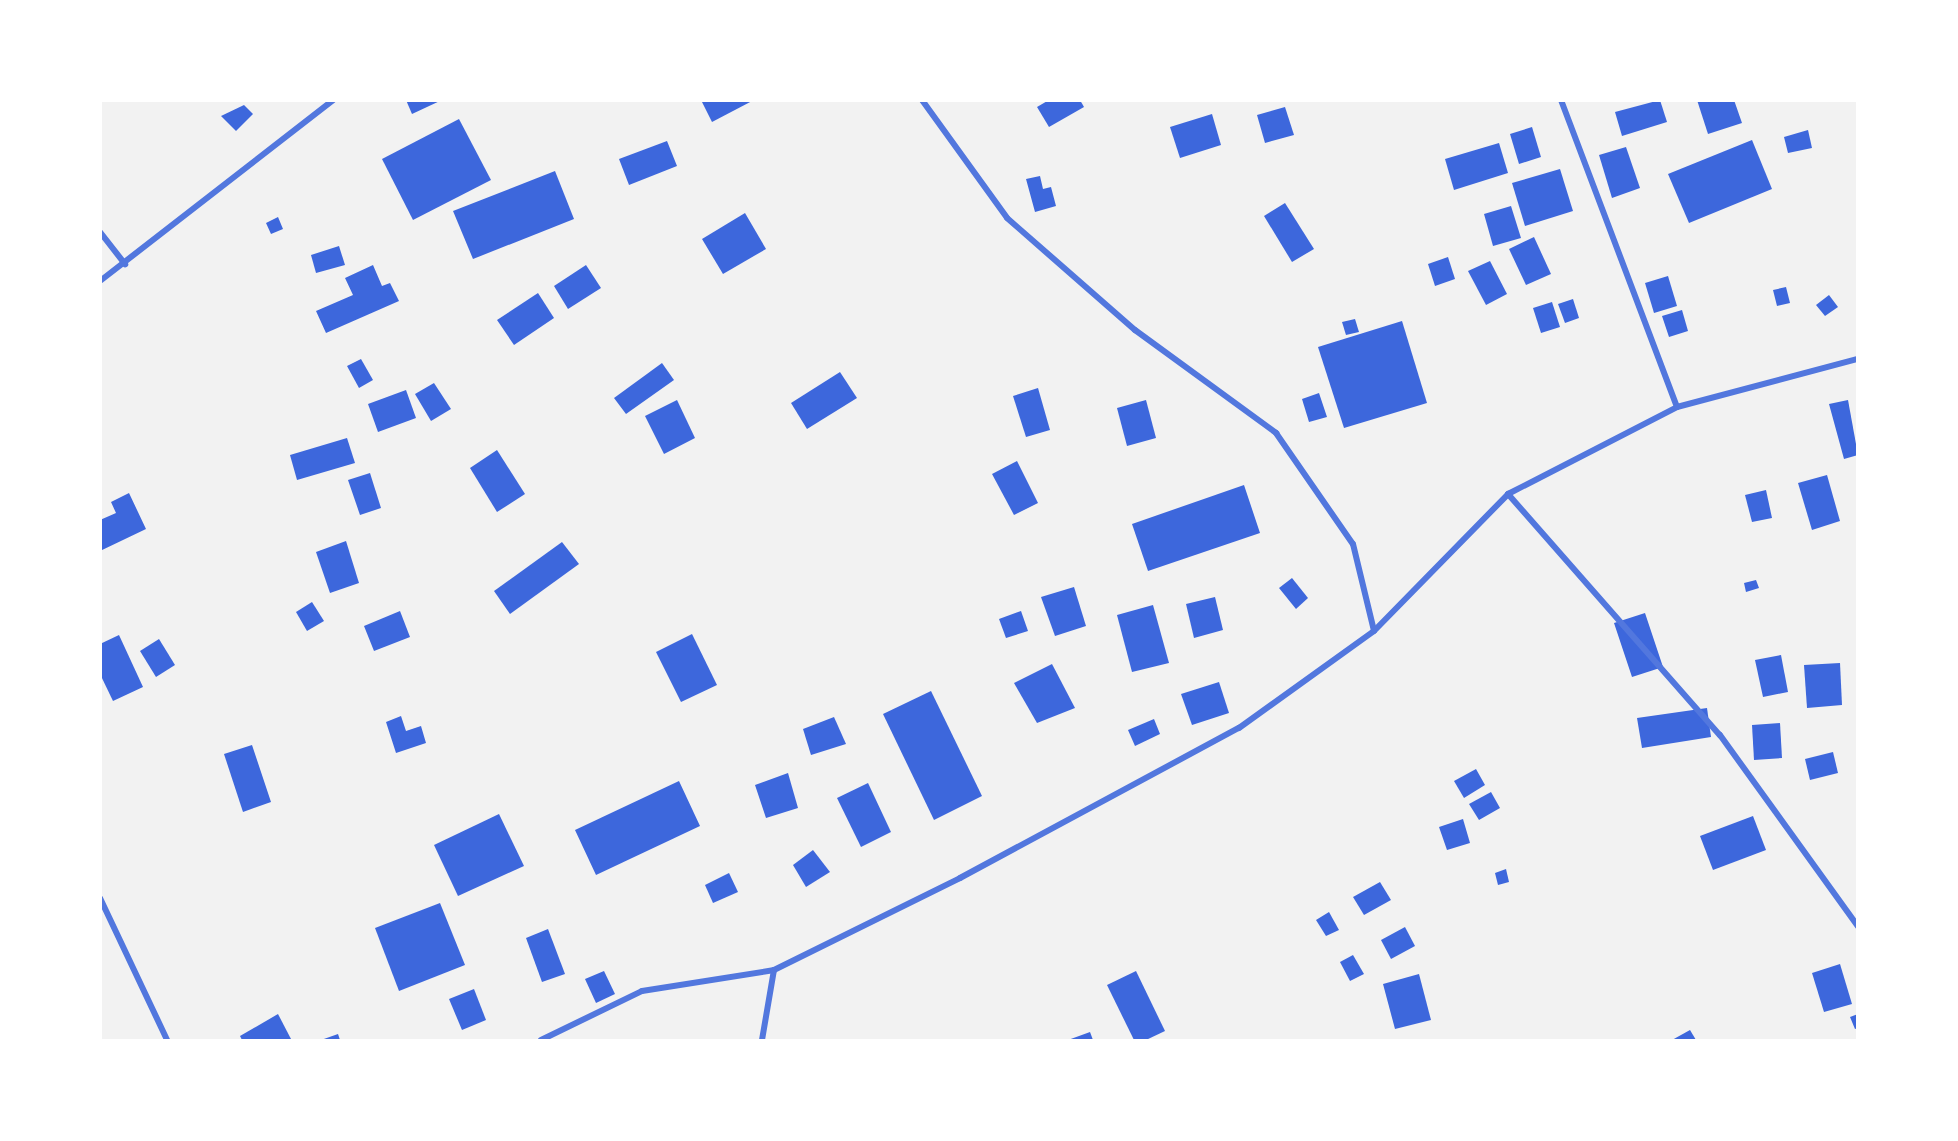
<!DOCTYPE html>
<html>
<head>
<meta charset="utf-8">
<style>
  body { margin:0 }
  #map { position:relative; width:1958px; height:1141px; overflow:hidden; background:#f2f2f2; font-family:Helvetica,sans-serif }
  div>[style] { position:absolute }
  .building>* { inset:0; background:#3d67dc }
  .minor>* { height:6px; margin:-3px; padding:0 3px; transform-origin:3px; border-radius:3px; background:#5277de }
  span { translate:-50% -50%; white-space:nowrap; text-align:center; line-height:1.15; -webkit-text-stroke:4.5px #fff; paint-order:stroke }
  .frame { position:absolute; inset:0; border:102px solid #fff; pointer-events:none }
</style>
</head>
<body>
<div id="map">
  <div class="building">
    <div style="clip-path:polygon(406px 100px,442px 100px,412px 114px)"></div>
    <div style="clip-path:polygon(701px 100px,754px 100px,712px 122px)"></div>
    <div style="clip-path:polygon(1049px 100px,1080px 100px,1084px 107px,1049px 127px,1037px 107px)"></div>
    <div style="clip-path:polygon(1660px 100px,1667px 122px,1622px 136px,1615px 112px)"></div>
    <div style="clip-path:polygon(1697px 100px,1734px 100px,1742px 123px,1708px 134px)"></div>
    <div style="clip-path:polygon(244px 105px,253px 114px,236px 131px,221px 116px)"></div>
    <div style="clip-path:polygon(1285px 107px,1294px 135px,1265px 143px,1257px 115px)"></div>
    <div style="clip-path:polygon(1212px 114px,1221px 145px,1180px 158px,1170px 127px)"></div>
    <div style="clip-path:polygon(459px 119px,491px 180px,413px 220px,382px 159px)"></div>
    <div style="clip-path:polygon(1532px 127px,1541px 157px,1519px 164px,1510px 134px)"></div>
    <div style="clip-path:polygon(1808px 130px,1812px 148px,1788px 153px,1784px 137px)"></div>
    <div style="clip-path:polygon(1752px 140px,1772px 189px,1689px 223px,1668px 174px)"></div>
    <div style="clip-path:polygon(667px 141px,677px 166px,629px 185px,619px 159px)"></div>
    <div style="clip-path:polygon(1499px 143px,1508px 173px,1454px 190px,1445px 159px)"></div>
    <div style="clip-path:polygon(1626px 147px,1640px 188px,1612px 198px,1599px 155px)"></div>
    <div style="clip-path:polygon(1560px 169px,1573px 211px,1525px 226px,1512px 183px)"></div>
    <div style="clip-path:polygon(555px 171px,574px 219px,473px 259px,453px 211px)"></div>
    <div style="clip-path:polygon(1040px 176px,1043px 189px,1051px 187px,1056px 206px,1035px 212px,1026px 179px)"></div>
    <div style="clip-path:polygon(1285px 203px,1314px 249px,1292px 262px,1264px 216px)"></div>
    <div style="clip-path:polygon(1511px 206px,1521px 238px,1493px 246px,1484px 214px)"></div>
    <div style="clip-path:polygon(745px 213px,766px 249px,723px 274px,702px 239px)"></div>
    <div style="clip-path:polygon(278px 217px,283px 229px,271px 234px,266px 223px)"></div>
    <div style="clip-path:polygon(1534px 237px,1551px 274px,1526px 285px,1509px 249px)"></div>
    <div style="clip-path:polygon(339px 246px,345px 265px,316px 273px,311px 255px)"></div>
    <div style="clip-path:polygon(1448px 257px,1455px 279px,1435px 286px,1428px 264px)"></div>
    <div style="clip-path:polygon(1490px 261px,1507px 294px,1486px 305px,1468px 271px)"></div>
    <div style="clip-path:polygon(373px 265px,382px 286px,390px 283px,399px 301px,326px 333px,316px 311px,353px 295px,345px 278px)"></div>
    <div style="clip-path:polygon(586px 265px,601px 288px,568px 309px,554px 286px)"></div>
    <div style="clip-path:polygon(1668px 276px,1677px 306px,1654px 313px,1645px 283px)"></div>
    <div style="clip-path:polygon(1786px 287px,1790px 303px,1777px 306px,1773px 290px)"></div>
    <div style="clip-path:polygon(538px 293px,554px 318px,514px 345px,497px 320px)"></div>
    <div style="clip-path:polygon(1829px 295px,1838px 307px,1825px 316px,1816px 305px)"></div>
    <div style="clip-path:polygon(1573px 299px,1579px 318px,1565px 323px,1558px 304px)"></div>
    <div style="clip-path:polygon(1552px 302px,1560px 327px,1541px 333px,1533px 308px)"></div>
    <div style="clip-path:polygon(1682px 310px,1688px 331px,1669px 337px,1662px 316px)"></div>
    <div style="clip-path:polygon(1355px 319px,1359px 332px,1346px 335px,1342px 322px)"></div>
    <div style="clip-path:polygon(1402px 321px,1427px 403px,1344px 428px,1318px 347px)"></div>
    <div style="clip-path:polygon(361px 359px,373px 380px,359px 388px,347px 366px)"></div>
    <div style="clip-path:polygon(662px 363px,674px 380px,626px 414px,614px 398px)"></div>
    <div style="clip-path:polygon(840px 372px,857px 398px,807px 429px,791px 403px)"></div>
    <div style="clip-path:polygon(434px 383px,451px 409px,431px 421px,415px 394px)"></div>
    <div style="clip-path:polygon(1038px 388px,1050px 430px,1026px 437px,1013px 396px)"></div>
    <div style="clip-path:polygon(406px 390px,416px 418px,378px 432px,368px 404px)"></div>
    <div style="clip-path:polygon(1319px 393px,1327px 417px,1309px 422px,1302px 399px)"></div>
    <div style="clip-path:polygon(677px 400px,695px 438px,664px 454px,645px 416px)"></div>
    <div style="clip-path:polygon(1146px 400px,1156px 438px,1127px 446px,1117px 408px)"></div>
    <div style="clip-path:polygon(1848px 400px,1858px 455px,1844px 459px,1829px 404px)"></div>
    <div style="clip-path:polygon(347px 438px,355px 463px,297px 480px,290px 455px)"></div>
    <div style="clip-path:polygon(497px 450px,525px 494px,497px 512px,470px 468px)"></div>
    <div style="clip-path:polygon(1017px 461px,1038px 503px,1014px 515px,992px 474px)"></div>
    <div style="clip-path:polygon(370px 473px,381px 508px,360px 515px,348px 480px)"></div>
    <div style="clip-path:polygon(1827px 475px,1840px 521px,1812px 530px,1798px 483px)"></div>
    <div style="clip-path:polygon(1244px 485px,1260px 533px,1148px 571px,1132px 524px)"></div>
    <div style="clip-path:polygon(1766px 490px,1772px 518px,1752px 522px,1745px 495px)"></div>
    <div style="clip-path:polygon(129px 493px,146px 529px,100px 551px,100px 520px,116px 513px,111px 502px)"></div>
    <div style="clip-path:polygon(346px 541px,359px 583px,330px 593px,316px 552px)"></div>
    <div style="clip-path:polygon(562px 542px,579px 564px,510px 614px,494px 591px)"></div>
    <div style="clip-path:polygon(1292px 578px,1308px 598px,1296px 609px,1279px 588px)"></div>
    <div style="clip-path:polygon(1756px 580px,1759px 588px,1746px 592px,1744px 583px)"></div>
    <div style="clip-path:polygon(1074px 587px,1086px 626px,1055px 636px,1041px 597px)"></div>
    <div style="clip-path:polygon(1215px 597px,1223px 630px,1194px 638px,1186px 604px)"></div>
    <div style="clip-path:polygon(312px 602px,324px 621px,307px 631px,296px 612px)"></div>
    <div style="clip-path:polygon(1153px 605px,1169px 663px,1132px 672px,1117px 615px)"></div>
    <div style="clip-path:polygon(400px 611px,410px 637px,374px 651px,364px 626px)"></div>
    <div style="clip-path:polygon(1021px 611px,1028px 631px,1006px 638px,999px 619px)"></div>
    <div style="clip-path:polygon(1645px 613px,1663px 667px,1632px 677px,1614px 623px)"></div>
    <div style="clip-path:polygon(692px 634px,717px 685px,681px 702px,656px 652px)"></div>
    <div style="clip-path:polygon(119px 635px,143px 687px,113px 701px,100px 674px,100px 644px)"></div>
    <div style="clip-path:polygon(159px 639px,175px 665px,156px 677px,140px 651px)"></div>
    <div style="clip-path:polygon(1781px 655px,1788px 692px,1763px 697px,1755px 660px)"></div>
    <div style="clip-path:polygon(1840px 663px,1842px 705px,1807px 708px,1804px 665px)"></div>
    <div style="clip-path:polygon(1052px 664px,1075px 708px,1037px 723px,1014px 683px)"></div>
    <div style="clip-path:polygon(1219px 682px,1229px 713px,1192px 725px,1181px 694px)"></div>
    <div style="clip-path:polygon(931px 691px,982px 796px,934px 820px,883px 714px)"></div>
    <div style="clip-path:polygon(1707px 708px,1711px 737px,1642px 748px,1637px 718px)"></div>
    <div style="clip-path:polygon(401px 716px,406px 731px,421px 726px,426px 743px,396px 753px,386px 722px)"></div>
    <div style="clip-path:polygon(834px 717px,846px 744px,811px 755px,803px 729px)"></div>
    <div style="clip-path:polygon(1154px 719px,1160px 734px,1135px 746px,1128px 730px)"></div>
    <div style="clip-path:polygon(1780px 723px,1782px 758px,1754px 760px,1752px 725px)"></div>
    <div style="clip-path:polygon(252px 745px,271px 802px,243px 812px,224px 754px)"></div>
    <div style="clip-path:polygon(1833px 752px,1838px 773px,1810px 780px,1805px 759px)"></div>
    <div style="clip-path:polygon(1476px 769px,1485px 785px,1464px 798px,1454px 781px)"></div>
    <div style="clip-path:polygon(788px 773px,798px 808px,766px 818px,755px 785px)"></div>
    <div style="clip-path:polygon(679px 781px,700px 826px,596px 875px,575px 830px)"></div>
    <div style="clip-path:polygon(868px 783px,891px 832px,861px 847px,837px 798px)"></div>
    <div style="clip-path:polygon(1491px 792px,1500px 808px,1479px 820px,1469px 804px)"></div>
    <div style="clip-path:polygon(499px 814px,524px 866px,458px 896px,434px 845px)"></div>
    <div style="clip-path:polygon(1753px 816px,1766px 850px,1713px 870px,1700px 836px)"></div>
    <div style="clip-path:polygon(1463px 819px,1470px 843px,1447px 850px,1439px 827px)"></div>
    <div style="clip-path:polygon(813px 850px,830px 872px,806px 887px,793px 865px)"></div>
    <div style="clip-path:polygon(1506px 869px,1509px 882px,1498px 885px,1495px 873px)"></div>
    <div style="clip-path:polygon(729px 873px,738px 892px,713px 903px,705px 885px)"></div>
    <div style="clip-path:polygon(1380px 882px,1391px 900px,1364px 915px,1353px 897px)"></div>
    <div style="clip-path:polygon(440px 903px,465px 965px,399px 991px,375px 928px)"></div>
    <div style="clip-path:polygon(1329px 912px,1339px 930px,1326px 936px,1316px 920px)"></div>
    <div style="clip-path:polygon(1405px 927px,1415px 946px,1391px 959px,1381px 940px)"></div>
    <div style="clip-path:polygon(548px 929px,565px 974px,542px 982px,526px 938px)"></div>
    <div style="clip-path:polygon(1353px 955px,1364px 974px,1350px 981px,1340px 962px)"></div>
    <div style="clip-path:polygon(1840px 964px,1852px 1004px,1824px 1012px,1812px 973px)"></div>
    <div style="clip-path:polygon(604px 971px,615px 994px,596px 1003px,585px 979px)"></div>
    <div style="clip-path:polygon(1136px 971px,1165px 1031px,1146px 1040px,1134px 1040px,1107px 985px)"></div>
    <div style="clip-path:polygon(1419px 974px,1431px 1020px,1395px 1029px,1383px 984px)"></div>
    <div style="clip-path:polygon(474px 989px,486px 1020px,462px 1030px,449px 999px)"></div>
    <div style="clip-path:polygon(278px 1014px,291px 1039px,242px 1040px,240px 1036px)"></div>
    <div style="clip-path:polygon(1858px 1014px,1858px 1028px,1855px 1029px,1850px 1017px)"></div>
    <div style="clip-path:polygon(1690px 1030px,1696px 1040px,1672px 1040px)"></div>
    <div style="clip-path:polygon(1090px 1032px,1093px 1040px,1068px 1040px)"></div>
    <div style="clip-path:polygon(338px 1034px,340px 1040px,321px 1040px)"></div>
  </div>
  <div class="minor">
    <div style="left:922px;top:100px;width:145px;rotate:54.2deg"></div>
    <div style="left:1007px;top:218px;width:170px;rotate:41.2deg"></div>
    <div style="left:1135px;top:330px;width:175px;rotate:36.1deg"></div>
    <div style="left:1276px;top:433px;width:135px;rotate:55.3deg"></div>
    <div style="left:1353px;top:544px;width:89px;rotate:76.4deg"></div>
    <div style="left:1561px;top:100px;width:328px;rotate:69.3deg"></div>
    <div style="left:100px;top:232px;width:41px;rotate:52deg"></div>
    <div style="left:100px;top:281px;width:295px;rotate:-37.8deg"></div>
    <div style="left:1508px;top:494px;width:321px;rotate:48.7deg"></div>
    <div style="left:1720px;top:735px;width:236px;rotate:54.2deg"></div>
    <div style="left:100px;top:898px;width:157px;rotate:64.7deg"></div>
    <div style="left:541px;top:1040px;width:112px;rotate:-25.9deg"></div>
    <div style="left:642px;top:991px;width:134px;rotate:-9deg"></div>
    <div style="left:774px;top:970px;width:208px;rotate:-26.3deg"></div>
    <div style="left:960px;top:878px;width:317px;rotate:-28.3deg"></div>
    <div style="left:1239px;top:728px;width:166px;rotate:-35.7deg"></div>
    <div style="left:1374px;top:631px;width:192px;rotate:-45.6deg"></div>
    <div style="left:1508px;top:494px;width:190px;rotate:-27.2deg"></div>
    <div style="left:1677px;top:407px;width:187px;rotate:-14.9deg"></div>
    <div style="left:762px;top:1040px;width:71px;rotate:-80.3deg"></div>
  </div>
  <div class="frame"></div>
</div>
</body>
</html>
